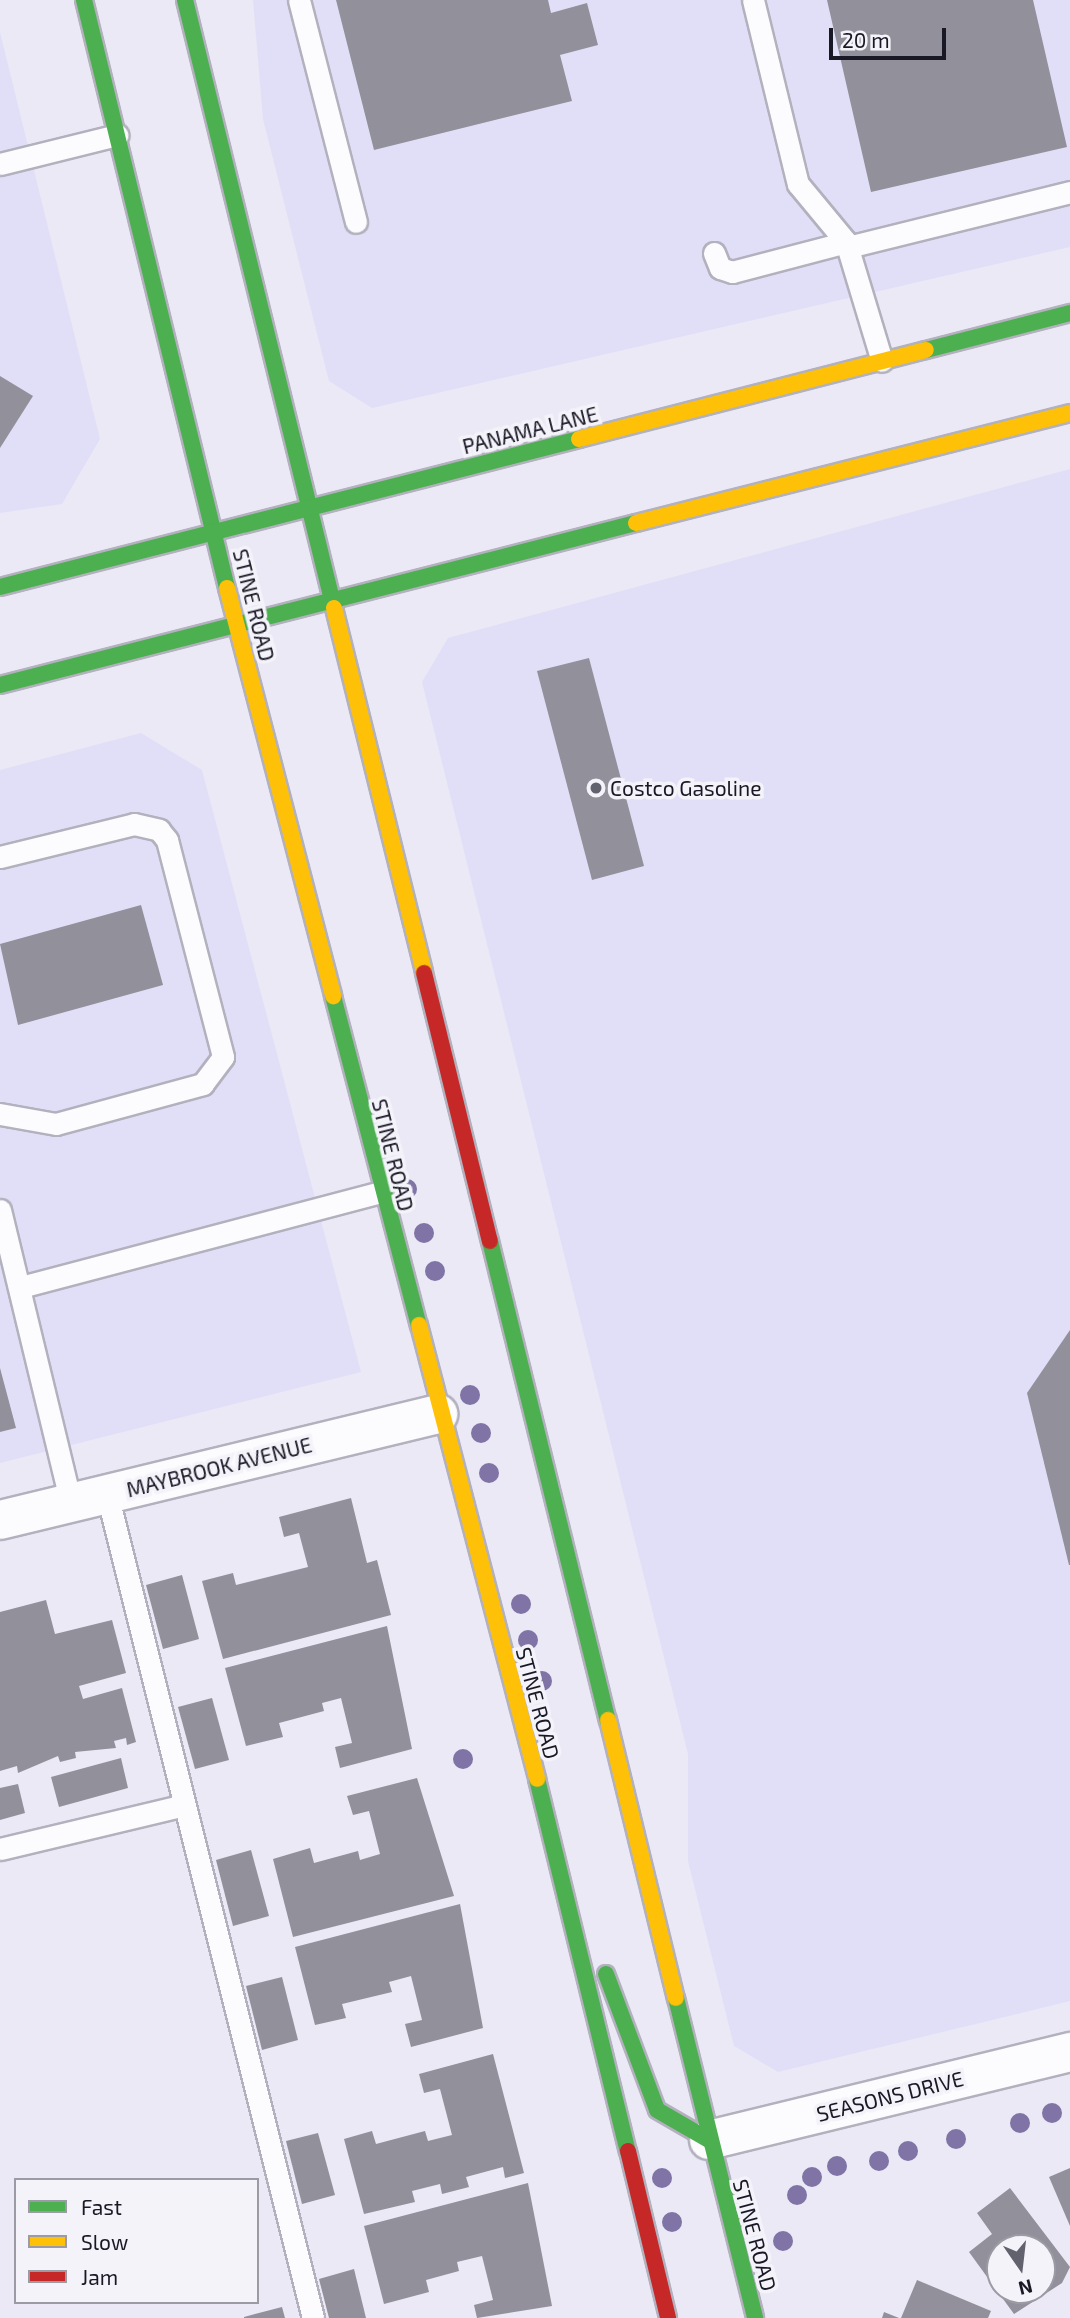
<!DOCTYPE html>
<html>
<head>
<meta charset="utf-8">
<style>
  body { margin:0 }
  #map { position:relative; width:1070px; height:2318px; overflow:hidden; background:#eae9f5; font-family:"Exo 2",sans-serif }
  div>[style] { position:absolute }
  .built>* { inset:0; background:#e1dff7 }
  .building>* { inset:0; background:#91909b }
  .roads { filter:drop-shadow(2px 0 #b2b1bd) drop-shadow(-2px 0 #b2b1bd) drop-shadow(0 2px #b2b1bd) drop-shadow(0 -2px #b2b1bd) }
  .lane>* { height:21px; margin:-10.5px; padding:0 10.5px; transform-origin:10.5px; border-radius:10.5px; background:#fcfcfe }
  .street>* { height:38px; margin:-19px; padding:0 19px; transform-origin:19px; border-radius:19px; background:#fcfcfe }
  .fast>* { height:16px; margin:-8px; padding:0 8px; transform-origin:8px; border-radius:8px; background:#4caf50 }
  .slow>* { height:16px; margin:-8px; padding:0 8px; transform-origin:8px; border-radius:8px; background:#ffc107 }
  .jam>* { height:16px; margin:-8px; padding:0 8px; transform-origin:8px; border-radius:8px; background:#c62828 }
  .trees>* { width:20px; height:20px; margin:-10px; border-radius:50%; background:#8073a6 }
  .dots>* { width:19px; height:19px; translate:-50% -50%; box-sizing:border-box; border:4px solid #f4f3fa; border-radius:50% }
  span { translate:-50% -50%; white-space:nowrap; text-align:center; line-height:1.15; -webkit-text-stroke:7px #f4f3fa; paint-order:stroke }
  .street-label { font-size:21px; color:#191825 }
  .poi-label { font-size:21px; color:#191825 }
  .left { translate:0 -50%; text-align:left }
  .legend { position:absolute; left:14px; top:2178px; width:245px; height:126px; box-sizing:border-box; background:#f4f3fa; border:2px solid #9c9ba5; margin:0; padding:9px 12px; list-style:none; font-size:21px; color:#191825 }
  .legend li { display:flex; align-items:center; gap:14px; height:35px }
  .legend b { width:35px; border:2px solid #9c9ba5 }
  .north { position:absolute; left:986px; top:2234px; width:70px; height:70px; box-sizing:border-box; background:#f4f3fa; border:2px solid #9c9ba5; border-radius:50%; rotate:166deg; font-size:19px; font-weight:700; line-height:28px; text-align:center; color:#191825 }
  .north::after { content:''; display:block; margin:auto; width:24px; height:32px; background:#62616e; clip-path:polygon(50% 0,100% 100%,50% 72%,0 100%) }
  .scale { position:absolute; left:829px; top:28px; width:117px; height:32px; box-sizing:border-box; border:4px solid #191825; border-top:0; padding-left:9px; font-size:21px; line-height:24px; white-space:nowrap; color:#191825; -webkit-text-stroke:5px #f4f3fa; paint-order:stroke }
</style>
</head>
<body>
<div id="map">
  <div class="built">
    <div style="clip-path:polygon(253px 0,1070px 0,1070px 247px,372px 408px,329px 381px,263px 119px)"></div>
    <div style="clip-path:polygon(0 32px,100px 439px,62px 504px,0 513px)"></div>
    <div style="clip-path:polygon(1070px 469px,1070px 2001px,778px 2072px,734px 2046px,688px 1861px,688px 1754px,422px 682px,448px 638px)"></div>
    <div style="clip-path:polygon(141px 733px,202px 770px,361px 1372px,0 1463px,0 770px)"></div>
  </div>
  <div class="building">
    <div style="clip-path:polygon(336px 0,548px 0,551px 13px,587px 3px,598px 45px,560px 55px,572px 101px,374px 150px)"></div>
    <div style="clip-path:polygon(827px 0,1033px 0,1067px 147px,871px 192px)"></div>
    <div style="clip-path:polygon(0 376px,33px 396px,0 448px)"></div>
    <div style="clip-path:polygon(589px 658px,644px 866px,592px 880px,537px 671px)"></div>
    <div style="clip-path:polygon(141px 905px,163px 985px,18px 1025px,0 944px)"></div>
    <div style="clip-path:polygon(1070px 1330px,1070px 1565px,1069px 1565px,1027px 1393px)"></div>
    <div style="clip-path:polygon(0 1368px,16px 1428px,0 1432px)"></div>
    <div style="clip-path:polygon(351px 1498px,367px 1563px,377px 1560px,391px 1615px,223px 1659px,202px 1581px,233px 1573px,236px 1585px,308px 1567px,299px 1533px,284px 1537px,279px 1517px)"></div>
    <div style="clip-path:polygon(182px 1575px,199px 1639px,163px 1649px,146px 1585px)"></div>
    <div style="clip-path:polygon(46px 1600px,55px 1634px,112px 1620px,126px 1673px,79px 1686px,83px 1699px,122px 1688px,136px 1742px,127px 1745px,126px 1738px,114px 1741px,116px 1748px,75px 1752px,76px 1758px,60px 1762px,58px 1756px,18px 1773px,17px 1766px,0 1771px,0 1612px)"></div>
    <div style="clip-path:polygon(387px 1626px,412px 1749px,340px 1768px,335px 1747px,352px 1743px,341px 1698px,322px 1703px,324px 1711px,279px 1723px,283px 1737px,246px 1746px,225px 1668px)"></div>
    <div style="clip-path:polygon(212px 1698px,229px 1760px,195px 1769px,178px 1707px)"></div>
    <div style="clip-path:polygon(121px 1758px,128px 1788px,59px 1807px,51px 1777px)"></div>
    <div style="clip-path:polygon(417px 1778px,454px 1896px,293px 1937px,273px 1859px,310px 1848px,314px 1863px,358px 1851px,360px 1860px,380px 1854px,369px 1811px,353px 1815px,347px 1796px)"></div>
    <div style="clip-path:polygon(18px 1784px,25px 1813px,0 1820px,0 1788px)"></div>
    <div style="clip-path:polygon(251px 1850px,269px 1916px,233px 1926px,216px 1860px)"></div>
    <div style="clip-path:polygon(460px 1904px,483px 2028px,411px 2047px,405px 2024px,422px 2020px,411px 1976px,389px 1982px,392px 1992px,342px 2004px,346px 2018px,315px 2025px,295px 1947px)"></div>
    <div style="clip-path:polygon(282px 1977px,298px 2040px,262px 2050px,246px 1986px)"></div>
    <div style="clip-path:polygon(493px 2054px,524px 2173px,505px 2178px,503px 2167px,466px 2177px,469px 2187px,442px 2194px,440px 2184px,412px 2191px,415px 2202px,364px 2214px,344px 2139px,372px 2131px,376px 2144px,425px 2131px,428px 2141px,452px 2135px,440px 2089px,424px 2093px,419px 2074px)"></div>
    <div style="clip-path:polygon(318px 2133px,335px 2195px,302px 2204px,286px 2141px)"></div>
    <div style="clip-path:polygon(1070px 2168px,1070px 2226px,1049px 2177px)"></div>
    <div style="clip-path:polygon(528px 2183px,552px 2306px,477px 2318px,474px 2305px,493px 2300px,482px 2256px,457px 2262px,459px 2271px,426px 2280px,429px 2292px,384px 2304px,364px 2226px)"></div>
    <div style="clip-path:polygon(evenodd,1010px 2188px,1070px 2267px,1062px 2283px,1014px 2314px,969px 2252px,992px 2234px,977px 2213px,1010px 2188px,1000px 2248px,1042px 2248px,1042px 2290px,1000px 2290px,1000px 2248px)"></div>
    <div style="clip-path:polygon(354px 2269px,366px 2318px,329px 2318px,319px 2279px)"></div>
    <div style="clip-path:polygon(917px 2280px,991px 2311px,988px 2318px,901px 2318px)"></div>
    <div style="clip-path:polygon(282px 2307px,285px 2318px,244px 2318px,244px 2317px)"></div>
    <div style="clip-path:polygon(884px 2312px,899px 2318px,882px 2318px)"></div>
  </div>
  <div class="roads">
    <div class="lane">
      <div style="left:299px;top:0;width:229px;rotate:75.6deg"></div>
      <div style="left:753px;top:0;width:189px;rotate:76.3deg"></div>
      <div style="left:798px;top:184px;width:75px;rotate:50.4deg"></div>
      <div style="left:0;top:164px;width:121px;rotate:-13.9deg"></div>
      <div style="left:852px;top:246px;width:225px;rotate:-13.9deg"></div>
      <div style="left:714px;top:253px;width:16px;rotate:68deg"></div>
      <div style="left:720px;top:268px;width:13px;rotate:18deg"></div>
      <div style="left:732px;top:272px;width:118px;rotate:-14.7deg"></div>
      <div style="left:846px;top:242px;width:124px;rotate:73.2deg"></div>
      <div style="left:0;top:857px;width:138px;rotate:-13.8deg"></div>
      <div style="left:134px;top:824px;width:26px;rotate:13deg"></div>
      <div style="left:159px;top:830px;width:13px;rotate:51deg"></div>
      <div style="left:167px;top:840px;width:224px;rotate:75.5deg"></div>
      <div style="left:223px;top:1057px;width:34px;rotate:127deg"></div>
      <div style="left:203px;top:1084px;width:152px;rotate:164.8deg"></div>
      <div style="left:56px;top:1124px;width:57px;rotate:-169.9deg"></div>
      <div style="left:0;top:1210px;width:301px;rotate:76.4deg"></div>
      <div style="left:21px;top:1287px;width:372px;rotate:-14.8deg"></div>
      <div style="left:107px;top:1494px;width:849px;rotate:75.96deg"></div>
      <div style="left:0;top:1849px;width:189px;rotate:-13.4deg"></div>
    </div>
    <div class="street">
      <div style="left:0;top:1520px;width:451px;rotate:-13.6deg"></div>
      <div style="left:709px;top:2140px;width:372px;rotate:-13.7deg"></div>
    </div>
    <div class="fast">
      <div style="left:84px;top:0;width:605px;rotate:76.33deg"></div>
      <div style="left:185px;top:0;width:626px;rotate:76.23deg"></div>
      <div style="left:926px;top:350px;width:149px;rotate:-14.4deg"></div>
      <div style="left:0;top:587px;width:598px;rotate:-14.34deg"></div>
      <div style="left:0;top:685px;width:656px;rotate:-14.29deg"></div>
      <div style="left:333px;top:996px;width:340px;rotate:75.4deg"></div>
      <div style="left:490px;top:1241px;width:493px;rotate:76.2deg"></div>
      <div style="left:537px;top:1779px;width:383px;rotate:76.3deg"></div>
      <div style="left:606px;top:1974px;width:145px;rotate:69.4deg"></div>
      <div style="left:657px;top:2110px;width:60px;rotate:30deg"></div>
      <div style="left:676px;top:1998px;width:330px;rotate:76.1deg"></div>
    </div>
    <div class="slow">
      <div style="left:579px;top:439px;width:358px;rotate:-14.4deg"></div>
      <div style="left:636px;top:523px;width:448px;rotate:-14.2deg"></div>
      <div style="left:227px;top:588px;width:422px;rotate:75.4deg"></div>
      <div style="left:334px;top:608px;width:376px;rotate:76.1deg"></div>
      <div style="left:419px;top:1325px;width:469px;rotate:75.4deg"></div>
      <div style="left:608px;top:1720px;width:286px;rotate:76.3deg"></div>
    </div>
    <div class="jam">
      <div style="left:424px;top:973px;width:276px;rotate:76.2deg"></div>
      <div style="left:628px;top:2151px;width:172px;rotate:76.5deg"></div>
    </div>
  </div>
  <div class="trees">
    <div style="left:407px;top:1189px"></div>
    <div style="left:424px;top:1233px"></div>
    <div style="left:435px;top:1271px"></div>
    <div style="left:470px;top:1395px"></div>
    <div style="left:481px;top:1433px"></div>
    <div style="left:489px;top:1473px"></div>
    <div style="left:521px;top:1604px"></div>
    <div style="left:528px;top:1640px"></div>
    <div style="left:542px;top:1681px"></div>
    <div style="left:463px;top:1759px"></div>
    <div style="left:1052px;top:2113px"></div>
    <div style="left:1020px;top:2123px"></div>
    <div style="left:956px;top:2139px"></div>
    <div style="left:908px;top:2151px"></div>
    <div style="left:879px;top:2161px"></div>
    <div style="left:837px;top:2166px"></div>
    <div style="left:812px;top:2177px"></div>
    <div style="left:662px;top:2178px"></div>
    <div style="left:797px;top:2195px"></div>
    <div style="left:672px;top:2222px"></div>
    <div style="left:783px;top:2241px"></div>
  </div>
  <div class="dots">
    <div style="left:596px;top:788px;background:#62616e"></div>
  </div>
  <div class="street-label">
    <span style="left:530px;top:430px;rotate:-14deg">PANAMA LANE</span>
    <span style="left:254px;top:605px;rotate:76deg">STINE ROAD</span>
    <span style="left:393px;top:1155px;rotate:76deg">STINE ROAD</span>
    <span style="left:219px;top:1467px;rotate:-14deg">MAYBROOK AVENUE</span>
    <span style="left:538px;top:1703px;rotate:75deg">STINE ROAD</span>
    <span style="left:890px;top:2096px;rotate:-14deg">SEASONS DRIVE</span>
    <span style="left:755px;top:2235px;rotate:75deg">STINE ROAD</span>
  </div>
  <div class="poi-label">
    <span class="left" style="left:610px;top:788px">Costco Gasoline</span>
  </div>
  <ul class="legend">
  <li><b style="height:9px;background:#4caf50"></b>Fast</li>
  <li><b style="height:9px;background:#ffc107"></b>Slow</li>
  <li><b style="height:9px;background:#c62828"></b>Jam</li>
  </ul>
  <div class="north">N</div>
  <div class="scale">20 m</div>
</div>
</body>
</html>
